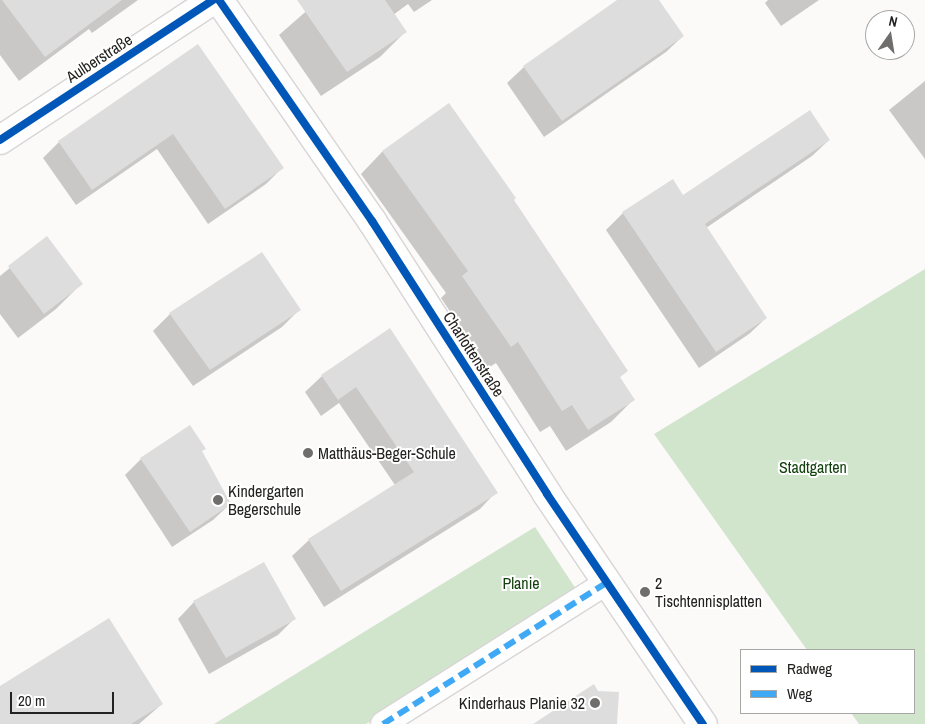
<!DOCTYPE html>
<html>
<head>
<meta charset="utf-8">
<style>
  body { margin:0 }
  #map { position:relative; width:925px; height:724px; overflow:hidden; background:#fcfaf9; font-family:"Archivo Narrow",sans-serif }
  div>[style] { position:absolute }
  .green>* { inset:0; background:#d1e5cd }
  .shadow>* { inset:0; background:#0003 }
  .building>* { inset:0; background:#deddde }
  .roads { filter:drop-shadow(1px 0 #d7d5d5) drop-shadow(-1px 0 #d7d5d5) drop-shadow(0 1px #d7d5d5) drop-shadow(0 -1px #d7d5d5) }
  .pedestrian>* { height:24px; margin:-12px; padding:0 12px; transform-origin:12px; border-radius:12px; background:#fffefe }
  .minor>* { height:28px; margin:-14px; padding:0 14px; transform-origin:14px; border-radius:14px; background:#fffefe }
  .quiet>* { height:6px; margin-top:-3px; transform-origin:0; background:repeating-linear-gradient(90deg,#3fa9f5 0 12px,transparent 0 18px) }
  .cycleway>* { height:8px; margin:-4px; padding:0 4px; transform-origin:4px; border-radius:4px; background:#0057b8 }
  .dots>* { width:14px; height:14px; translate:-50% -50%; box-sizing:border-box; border:2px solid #fff; border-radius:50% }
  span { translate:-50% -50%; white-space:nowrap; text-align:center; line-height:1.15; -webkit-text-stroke:4px #fff; paint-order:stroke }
  .street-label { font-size:16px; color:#232221 }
  .poi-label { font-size:16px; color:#232221 }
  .left { translate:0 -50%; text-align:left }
  .right { translate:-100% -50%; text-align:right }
  .park-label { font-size:16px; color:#13410e }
  .legend { position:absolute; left:740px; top:649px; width:175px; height:65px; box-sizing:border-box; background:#fff; border:1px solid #a7a7a6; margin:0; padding:6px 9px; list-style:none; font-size:15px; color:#232221 }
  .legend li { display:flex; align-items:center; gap:10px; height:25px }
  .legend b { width:25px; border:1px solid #a7a7a6 }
  .north { position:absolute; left:865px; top:10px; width:50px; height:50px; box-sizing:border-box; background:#fff; border:1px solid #a7a7a6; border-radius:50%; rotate:13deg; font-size:14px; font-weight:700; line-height:20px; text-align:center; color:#232221 }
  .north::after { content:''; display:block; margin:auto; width:18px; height:22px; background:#6f6e6d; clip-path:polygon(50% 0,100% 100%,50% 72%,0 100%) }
  .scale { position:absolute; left:10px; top:692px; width:104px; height:22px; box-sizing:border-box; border:2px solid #232221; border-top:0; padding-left:6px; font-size:15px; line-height:18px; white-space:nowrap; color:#232221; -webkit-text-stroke:4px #fff; paint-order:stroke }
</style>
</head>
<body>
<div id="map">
  <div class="green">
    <div style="clip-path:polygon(925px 269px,925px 724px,859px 724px,851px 713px,914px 713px,914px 650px,807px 650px,654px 434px)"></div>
    <div style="clip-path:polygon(535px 527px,580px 595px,366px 724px,214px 724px)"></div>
  </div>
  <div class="shadow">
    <div style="clip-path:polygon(0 0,138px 0,92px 33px,89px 29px,19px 81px,0 55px)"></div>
    <div style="clip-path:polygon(319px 0,432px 0,414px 12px,408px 4px,393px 15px,405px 32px,380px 57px,321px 96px,279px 35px)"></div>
    <div style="clip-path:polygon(619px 0,658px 0,683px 36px,666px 52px,544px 137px,507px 83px,524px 67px)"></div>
    <div style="clip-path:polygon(768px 0,819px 0,781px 26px,765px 3px)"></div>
    <div style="clip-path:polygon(198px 46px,282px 168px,266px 184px,208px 224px,157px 149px,76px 205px,43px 158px,59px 142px)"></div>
    <div style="clip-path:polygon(925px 81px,925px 159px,889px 110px)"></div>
    <div style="clip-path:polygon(448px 105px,626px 371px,619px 378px,633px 400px,611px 422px,566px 451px,550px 426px,540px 432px,496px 363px,488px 368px,441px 298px,446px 293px,361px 174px,382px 152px)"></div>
    <div style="clip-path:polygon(829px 140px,812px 156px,706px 228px,766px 318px,749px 334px,699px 368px,606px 230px,623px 213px,672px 180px,683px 197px)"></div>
    <div style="clip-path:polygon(46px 238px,81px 284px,56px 309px,18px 338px,0 314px,0 276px)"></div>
    <div style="clip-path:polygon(299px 310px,282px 327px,193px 386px,153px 331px,170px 314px)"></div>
    <div style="clip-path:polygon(389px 330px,496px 492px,480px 509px,324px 607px,292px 556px,309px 540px,395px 485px,339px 403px,321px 416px,305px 392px,322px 376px)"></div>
    <div style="clip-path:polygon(201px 452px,230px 504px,213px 520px,172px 547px,125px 475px,141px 459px)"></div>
    <div style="clip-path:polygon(194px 602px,295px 618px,278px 635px,209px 674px,178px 619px)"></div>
    <div style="clip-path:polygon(0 688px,162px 704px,139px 724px,0 724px)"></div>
  </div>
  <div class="building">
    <div style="clip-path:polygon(2px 0,122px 0,45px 57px)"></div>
    <div style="clip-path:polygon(297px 0,385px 0,407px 32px,347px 72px)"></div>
    <div style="clip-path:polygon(617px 0,659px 0,684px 36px,562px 121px,523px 66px)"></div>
    <div style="clip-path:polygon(198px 44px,284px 168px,225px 209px,173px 134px,92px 190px,58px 141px)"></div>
    <div style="clip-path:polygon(449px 103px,516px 198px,514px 200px,628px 371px,620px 377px,635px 400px,588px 430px,572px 405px,562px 411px,518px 342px,511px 347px,462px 276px,468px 271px,382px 151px)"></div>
    <div style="clip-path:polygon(810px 110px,830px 140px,705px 224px,767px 318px,716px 352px,622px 212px,673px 179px,683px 195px)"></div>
    <div style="clip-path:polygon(47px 236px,83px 284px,44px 314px,8px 266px)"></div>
    <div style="clip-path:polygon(262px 252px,301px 310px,210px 370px,169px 313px)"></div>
    <div style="clip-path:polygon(390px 328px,498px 493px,341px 591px,308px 539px,414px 472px,356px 387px,338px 400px,321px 375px)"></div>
    <div style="clip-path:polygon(190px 425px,206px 449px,202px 451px,231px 504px,190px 532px,140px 458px)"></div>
    <div style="clip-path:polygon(264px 562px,296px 619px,226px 658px,193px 601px)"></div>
    <div style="clip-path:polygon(109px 618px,163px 704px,131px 724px,0 724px,0 686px)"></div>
    <div style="clip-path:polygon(594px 684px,598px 691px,619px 692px,617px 724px,533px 724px)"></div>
  </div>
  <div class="roads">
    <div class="pedestrian">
      <div style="left:383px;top:724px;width:266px;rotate:-32.3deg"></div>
    </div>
    <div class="minor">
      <div style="left:219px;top:0;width:269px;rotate:55.3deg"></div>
      <div style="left:372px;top:221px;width:324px;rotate:57.3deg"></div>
      <div style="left:547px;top:494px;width:278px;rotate:55.9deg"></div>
      <div style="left:0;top:140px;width:255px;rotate:-33.3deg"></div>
    </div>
  </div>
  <div class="quiet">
    <div style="left:383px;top:724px;width:266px;rotate:-32.3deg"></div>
  </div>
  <div class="cycleway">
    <div style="left:219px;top:0;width:269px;rotate:55.3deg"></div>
    <div style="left:372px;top:221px;width:324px;rotate:57.3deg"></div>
    <div style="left:547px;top:494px;width:278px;rotate:55.9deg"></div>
    <div style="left:0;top:140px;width:255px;rotate:-33.3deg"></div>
  </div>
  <div class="dots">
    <div style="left:308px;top:453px;background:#6f6e6d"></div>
    <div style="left:218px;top:500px;background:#6f6e6d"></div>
    <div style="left:645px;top:592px;background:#6f6e6d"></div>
    <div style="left:595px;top:703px;background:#6f6e6d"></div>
  </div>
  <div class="street-label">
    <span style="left:99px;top:58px;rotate:-33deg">Aulberstraße</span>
    <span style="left:474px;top:354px;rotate:57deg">Charlottenstraße</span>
  </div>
  <div class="poi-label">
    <span class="left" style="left:318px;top:453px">Matthäus-Beger-Schule</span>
    <span class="left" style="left:228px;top:500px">Kindergarten<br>Begerschule</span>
    <span class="left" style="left:655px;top:592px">2<br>Tischtennisplatten</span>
    <span class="right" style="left:585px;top:703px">Kinderhaus Planie 32</span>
  </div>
  <div class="park-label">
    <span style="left:813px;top:467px">Stadtgarten</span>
    <span style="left:521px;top:583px">Planie</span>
  </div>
  <ul class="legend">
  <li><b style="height:6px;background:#0057b8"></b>Radweg</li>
  <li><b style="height:6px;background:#3fa9f5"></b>Weg</li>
  </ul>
  <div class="north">N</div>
  <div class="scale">20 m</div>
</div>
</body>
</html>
